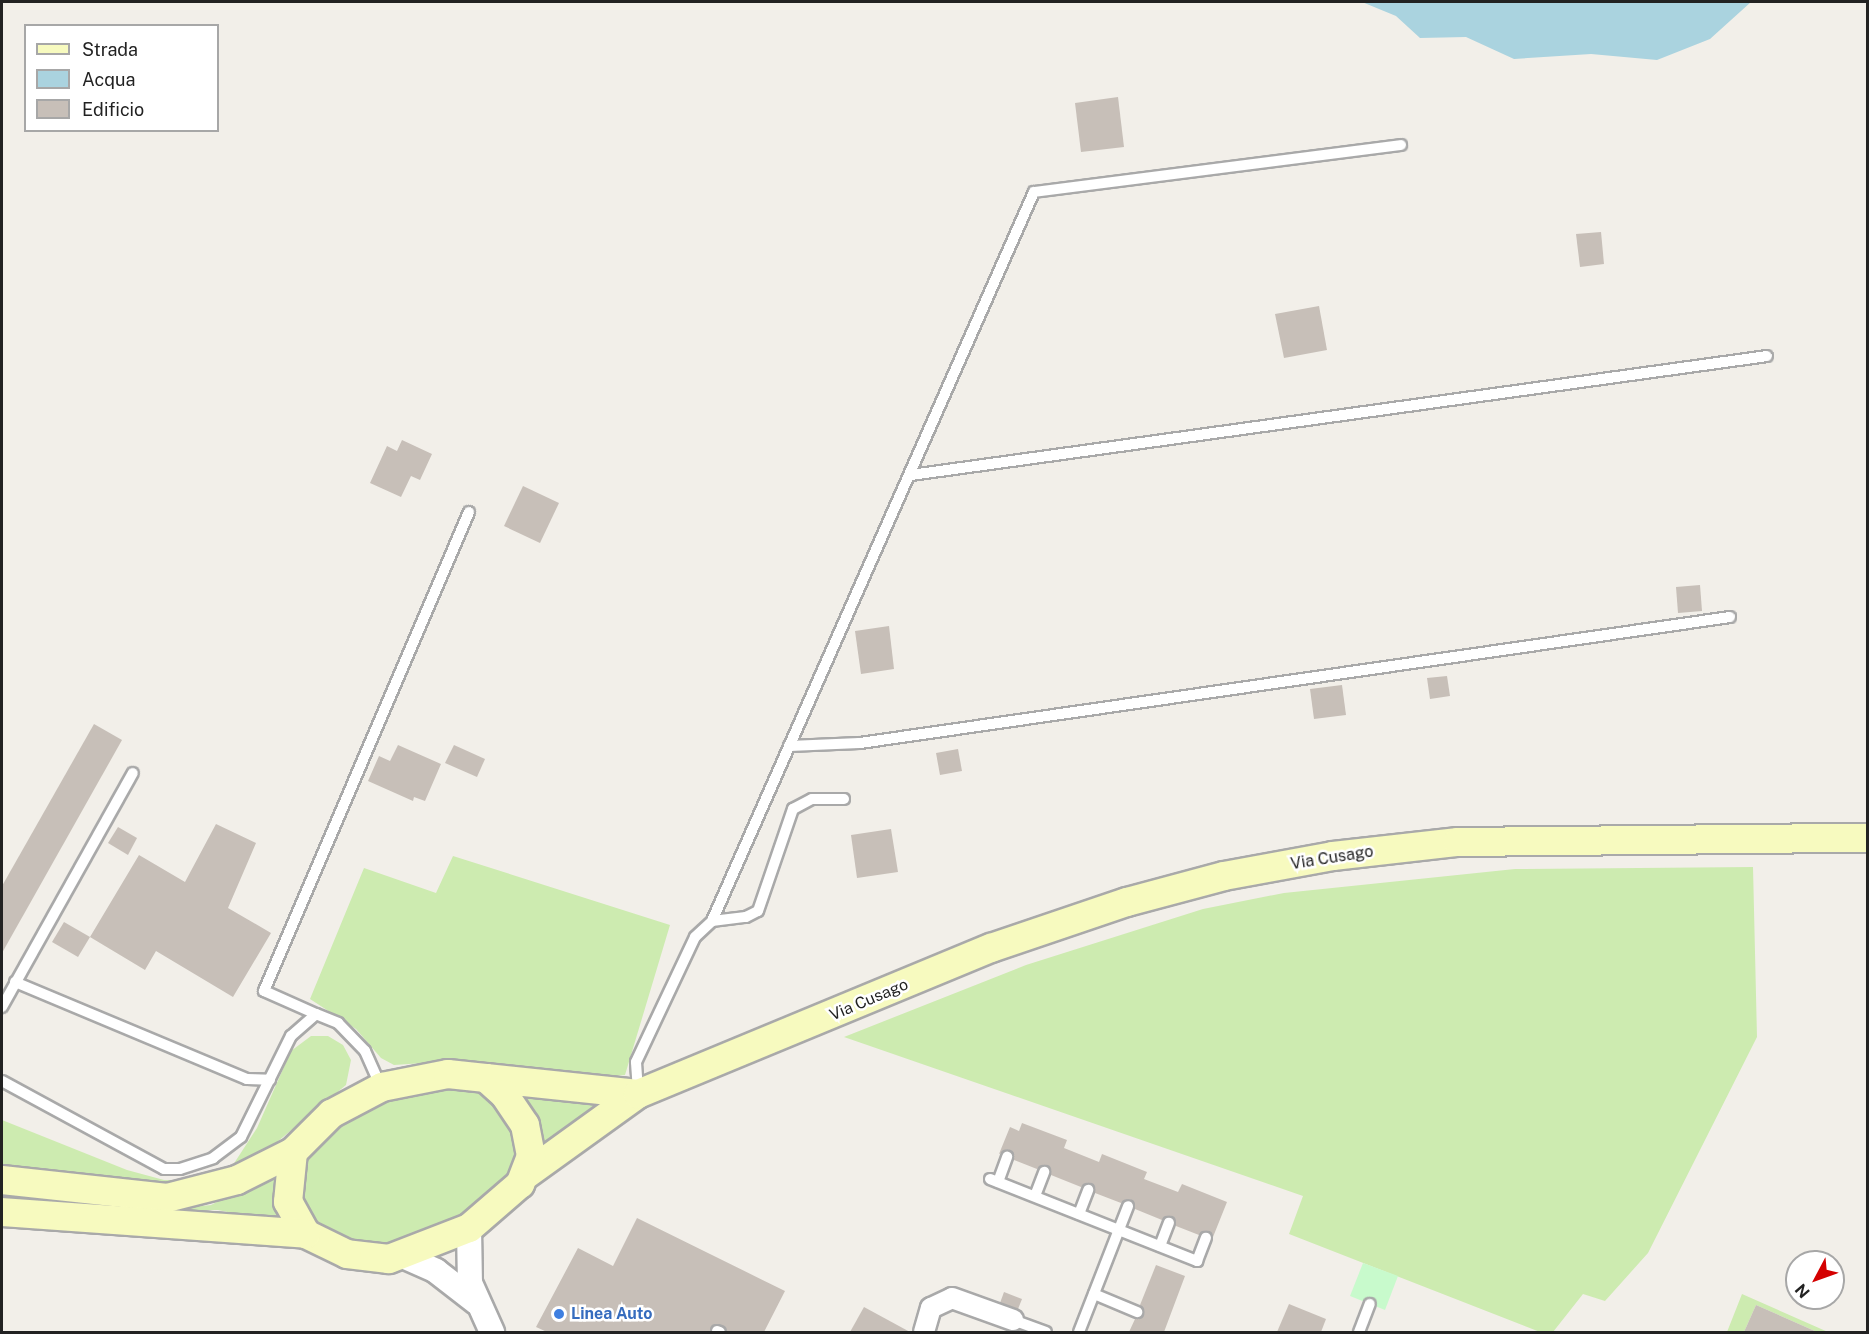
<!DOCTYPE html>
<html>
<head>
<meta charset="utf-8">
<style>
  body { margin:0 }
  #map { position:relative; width:1869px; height:1334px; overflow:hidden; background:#f2efe9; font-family:"Public Sans",sans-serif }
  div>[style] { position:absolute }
  .grass>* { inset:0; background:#cdebb0 }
  .park>* { inset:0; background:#c8facc }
  .water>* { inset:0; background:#aad3df }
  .building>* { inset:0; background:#c7bfb8 }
  .roads { filter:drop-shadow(2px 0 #a9a9a9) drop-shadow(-2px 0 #a9a9a9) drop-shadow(0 2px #a9a9a9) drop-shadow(0 -2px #a9a9a9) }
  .service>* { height:10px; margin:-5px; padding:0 5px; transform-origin:5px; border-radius:5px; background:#fff }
  .minor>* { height:20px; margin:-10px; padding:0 10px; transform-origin:10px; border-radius:10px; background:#fff }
  .tertiary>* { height:24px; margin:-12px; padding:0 12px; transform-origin:12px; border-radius:12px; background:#fff }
  .secondary>* { height:28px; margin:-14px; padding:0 14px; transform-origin:14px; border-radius:14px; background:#f7fabf }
  .dots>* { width:16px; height:16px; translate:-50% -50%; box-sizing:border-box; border:3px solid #fff; border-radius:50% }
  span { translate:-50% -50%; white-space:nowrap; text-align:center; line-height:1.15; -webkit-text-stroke:5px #fff; paint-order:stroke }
  .street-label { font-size:16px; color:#222 }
  .shop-label { font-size:16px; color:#366cbe; font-weight:700 }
  .left { translate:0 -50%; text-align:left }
  .frame { position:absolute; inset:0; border:3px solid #222; pointer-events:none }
  .legend { position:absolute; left:24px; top:24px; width:195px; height:108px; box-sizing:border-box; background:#fff; border:2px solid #a7a7a7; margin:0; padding:8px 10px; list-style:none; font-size:18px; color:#222 }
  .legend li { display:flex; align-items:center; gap:12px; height:30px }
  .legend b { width:30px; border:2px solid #a7a7a7 }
  .north { position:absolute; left:1785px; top:1250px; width:60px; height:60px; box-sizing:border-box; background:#fff; border:2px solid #a7a7a7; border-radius:50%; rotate:229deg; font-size:16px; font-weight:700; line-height:24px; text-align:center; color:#222 }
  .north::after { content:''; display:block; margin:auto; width:21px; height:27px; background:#d40000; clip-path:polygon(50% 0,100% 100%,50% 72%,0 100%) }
</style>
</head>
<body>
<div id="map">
  <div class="grass">
    <div style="clip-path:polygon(453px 856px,670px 925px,625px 1075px,593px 1078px,454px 1061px,394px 1065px,381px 1058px,356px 1029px,310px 999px,364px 868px,436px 893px)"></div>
    <div style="clip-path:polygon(1753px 867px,1757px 1037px,1648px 1253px,1605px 1301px,1583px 1294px,1553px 1332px,1540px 1332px,1289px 1234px,1303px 1196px,844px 1037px,1026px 965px,1203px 909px,1284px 893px,1515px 869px)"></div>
    <div style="clip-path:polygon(311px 1036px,328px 1036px,343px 1045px,351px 1060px,346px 1085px,248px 1166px,176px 1186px,2px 1167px,2px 1120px,127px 1170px,164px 1180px,193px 1180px,231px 1168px,257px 1128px,291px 1051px)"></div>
    <div style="clip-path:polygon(449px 1086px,480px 1090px,495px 1103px,513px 1130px,518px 1156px,510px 1176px,462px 1217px,388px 1246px,350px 1242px,315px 1225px,304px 1208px,300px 1186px,304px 1158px,338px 1124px,386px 1100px)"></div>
    <div style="clip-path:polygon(524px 1096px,610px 1097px,547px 1149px)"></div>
    <div style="clip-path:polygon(274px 1173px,278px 1177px,275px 1193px,280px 1223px,218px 1210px,121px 1212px,2px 1198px,156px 1211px,211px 1205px)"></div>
    <div style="clip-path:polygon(1742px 1294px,1828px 1332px,1817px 1332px,1756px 1305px,1744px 1332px,1727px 1332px)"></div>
  </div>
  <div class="park">
    <div style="clip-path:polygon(1363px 1263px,1398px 1276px,1385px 1310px,1350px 1296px)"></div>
  </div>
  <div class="water">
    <div style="clip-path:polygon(1362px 2px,1751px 2px,1710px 39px,1657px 60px,1591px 54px,1514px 59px,1466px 37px,1420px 38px,1396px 16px)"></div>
  </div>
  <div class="building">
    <div style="clip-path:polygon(1118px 97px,1124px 147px,1081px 152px,1075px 103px)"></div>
    <div style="clip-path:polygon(1601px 232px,1604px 264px,1580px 267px,1576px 234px)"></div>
    <div style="clip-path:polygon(1319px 306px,1327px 350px,1284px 358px,1275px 314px)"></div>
    <div style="clip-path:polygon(402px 440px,432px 454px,420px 480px,411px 476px,401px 497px,370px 483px,387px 446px,397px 451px)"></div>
    <div style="clip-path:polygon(523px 486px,559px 503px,540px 543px,504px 526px)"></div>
    <div style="clip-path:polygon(1700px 585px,1702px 611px,1678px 613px,1676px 587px)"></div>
    <div style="clip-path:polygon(889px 626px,894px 669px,861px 674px,855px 631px)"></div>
    <div style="clip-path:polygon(1447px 676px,1450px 696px,1430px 699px,1427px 678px)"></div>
    <div style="clip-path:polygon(1342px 685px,1346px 715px,1314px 719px,1310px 689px)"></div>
    <div style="clip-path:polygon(94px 724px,122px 740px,2px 953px,2px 886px)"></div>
    <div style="clip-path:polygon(398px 745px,441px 764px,425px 801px,414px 797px,413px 801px,368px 781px,379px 756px,390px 761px)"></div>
    <div style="clip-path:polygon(454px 745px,485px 759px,477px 777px,445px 763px)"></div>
    <div style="clip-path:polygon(958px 749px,962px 771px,940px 775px,936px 753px)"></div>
    <div style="clip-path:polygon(216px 824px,256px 843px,228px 908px,271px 933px,233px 997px,156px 951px,145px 970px,90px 937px,139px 855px,185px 882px)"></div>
    <div style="clip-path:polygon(118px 827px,137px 838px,128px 855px,108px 843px)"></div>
    <div style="clip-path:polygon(891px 829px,898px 872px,857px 878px,851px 835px)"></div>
    <div style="clip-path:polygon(64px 922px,90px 937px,78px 957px,52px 942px)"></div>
    <div style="clip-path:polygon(1022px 1123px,1067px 1140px,1064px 1148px,1099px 1162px,1102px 1154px,1147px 1172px,1144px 1179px,1178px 1192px,1182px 1184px,1227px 1202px,1213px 1237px,1208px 1231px,1199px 1235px,1176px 1226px,1171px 1216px,1162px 1220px,1135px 1209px,1130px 1199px,1121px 1203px,1095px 1193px,1090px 1183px,1081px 1187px,1051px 1175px,1047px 1165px,1037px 1169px,1014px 1160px,1010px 1150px,999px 1154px,1010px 1127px,1019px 1131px)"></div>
    <div style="clip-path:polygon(637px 1218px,785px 1291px,764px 1332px,727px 1332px,716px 1324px,710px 1332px,547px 1332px,536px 1327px,578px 1248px,613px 1266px)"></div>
    <div style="clip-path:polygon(1156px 1265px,1185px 1276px,1164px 1332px,1129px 1332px,1135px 1319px,1144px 1314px,1140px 1305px)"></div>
    <div style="clip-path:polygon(1004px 1292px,1022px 1299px,1018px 1309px,1000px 1303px)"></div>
    <div style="clip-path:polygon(1289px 1304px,1326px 1319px,1321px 1332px,1277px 1332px)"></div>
    <div style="clip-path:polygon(1756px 1305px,1817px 1332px,1744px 1332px)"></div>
    <div style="clip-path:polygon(864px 1307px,910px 1332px,850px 1332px)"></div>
  </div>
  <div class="roads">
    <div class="service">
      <div style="left:911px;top:475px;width:864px;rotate:-7.91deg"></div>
      <div style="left:789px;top:746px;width:71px;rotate:-2.4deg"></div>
      <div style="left:860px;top:743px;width:879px;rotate:-8.24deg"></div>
      <div style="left:712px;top:921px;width:34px;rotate:-7deg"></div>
      <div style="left:746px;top:917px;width:13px;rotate:-27deg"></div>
      <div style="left:758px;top:911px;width:108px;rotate:-71.1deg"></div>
      <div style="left:793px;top:809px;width:21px;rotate:-28deg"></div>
      <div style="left:812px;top:799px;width:32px"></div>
      <div style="left:15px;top:982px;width:251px;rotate:22.7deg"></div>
      <div style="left:247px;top:1079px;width:23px;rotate:2deg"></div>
      <div style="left:2px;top:1007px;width:268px;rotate:-60.8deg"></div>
      <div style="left:316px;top:1014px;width:57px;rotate:-156.1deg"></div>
      <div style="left:264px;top:991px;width:521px;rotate:-66.83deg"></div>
      <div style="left:2px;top:1081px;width:184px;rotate:28.5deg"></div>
      <div style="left:164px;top:1169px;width:16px"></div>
      <div style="left:180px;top:1169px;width:35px;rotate:-18deg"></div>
      <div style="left:213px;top:1158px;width:35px;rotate:-37deg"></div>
      <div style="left:241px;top:1137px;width:113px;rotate:-63.7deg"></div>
      <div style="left:291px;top:1036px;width:33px;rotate:-41deg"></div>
      <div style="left:316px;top:1014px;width:24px;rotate:22deg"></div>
      <div style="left:338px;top:1023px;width:39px;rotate:46deg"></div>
      <div style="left:365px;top:1051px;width:39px;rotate:66deg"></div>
      <div style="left:638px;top:1091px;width:29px;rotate:-94deg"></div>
      <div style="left:636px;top:1062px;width:138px;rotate:-64.7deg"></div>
      <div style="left:695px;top:937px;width:23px;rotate:-43deg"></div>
      <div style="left:712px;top:921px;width:797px;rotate:-66.17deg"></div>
      <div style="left:1034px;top:192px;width:370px;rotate:-7.3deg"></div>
      <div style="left:990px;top:1179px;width:223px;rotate:21.6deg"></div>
      <div style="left:1197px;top:1261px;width:25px;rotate:-69deg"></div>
      <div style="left:998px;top:1182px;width:27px;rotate:-70deg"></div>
      <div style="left:1035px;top:1196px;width:26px;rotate:-69deg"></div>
      <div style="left:1079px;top:1214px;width:26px;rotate:-69deg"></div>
      <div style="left:1160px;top:1246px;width:25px;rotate:-69deg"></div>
      <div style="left:1094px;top:1294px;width:47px;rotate:22.7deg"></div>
      <div style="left:1013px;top:1320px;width:35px;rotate:20deg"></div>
      <div style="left:717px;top:1331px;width:3px;rotate:18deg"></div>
      <div style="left:1079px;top:1332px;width:135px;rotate:-68.7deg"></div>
      <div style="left:1359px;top:1332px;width:30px;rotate:-69deg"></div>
    </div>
    <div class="minor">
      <div style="left:924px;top:1332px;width:25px;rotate:-74deg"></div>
      <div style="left:931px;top:1308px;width:23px;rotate:-25deg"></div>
      <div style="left:952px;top:1298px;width:65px;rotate:19.8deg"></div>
    </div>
    <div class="tertiary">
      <div style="left:469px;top:1228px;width:55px;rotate:89deg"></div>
      <div style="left:470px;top:1283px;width:54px;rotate:65.8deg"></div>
      <div style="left:403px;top:1256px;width:36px;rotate:24deg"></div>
      <div style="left:436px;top:1271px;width:51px;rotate:37.8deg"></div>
    </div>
    <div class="secondary">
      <div style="left:486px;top:1078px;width:153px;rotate:6deg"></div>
      <div style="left:527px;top:1174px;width:137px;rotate:-35.8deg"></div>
      <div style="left:638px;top:1094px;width:382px;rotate:-22.5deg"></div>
      <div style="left:991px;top:948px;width:144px;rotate:-18.7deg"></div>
      <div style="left:1127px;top:902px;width:100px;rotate:-15deg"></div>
      <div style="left:1224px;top:876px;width:111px;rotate:-10.4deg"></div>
      <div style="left:1333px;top:856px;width:126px;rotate:-6.4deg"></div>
      <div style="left:1458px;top:842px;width:410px;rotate:-0.6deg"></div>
      <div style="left:2px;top:1180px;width:166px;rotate:6.2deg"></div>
      <div style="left:167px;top:1198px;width:72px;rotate:-14.4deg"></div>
      <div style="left:237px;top:1180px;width:63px;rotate:-26.6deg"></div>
      <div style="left:293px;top:1152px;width:54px;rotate:-45deg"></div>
      <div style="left:331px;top:1114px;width:58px;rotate:-27.9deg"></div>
      <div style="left:382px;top:1087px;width:67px;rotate:-11.1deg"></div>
      <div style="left:448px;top:1074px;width:38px;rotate:6deg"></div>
      <div style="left:486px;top:1078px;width:24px;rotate:42deg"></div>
      <div style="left:504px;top:1094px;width:37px;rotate:56deg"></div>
      <div style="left:525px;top:1125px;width:32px;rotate:79deg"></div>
      <div style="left:531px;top:1156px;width:30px;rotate:111deg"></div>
      <div style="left:520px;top:1184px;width:67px;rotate:139.2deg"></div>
      <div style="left:469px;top:1228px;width:86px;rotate:158.8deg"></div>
      <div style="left:389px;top:1259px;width:42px;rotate:-173.2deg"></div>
      <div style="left:347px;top:1254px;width:46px;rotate:-154deg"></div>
      <div style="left:306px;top:1234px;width:37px;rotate:-119deg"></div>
      <div style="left:288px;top:1202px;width:50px;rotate:-84.3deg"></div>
      <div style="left:2px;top:1212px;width:305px;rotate:4.1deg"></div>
    </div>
  </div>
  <div class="dots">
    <div style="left:559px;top:1314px;background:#3f7fe0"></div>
  </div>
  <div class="street-label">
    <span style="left:1332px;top:858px;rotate:-9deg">Via Cusago</span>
    <span style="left:869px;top:1000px;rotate:-23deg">Via Cusago</span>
  </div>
  <div class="shop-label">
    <span class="left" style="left:571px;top:1314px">Linea Auto</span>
  </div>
  <div class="frame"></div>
  <ul class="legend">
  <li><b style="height:8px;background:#f7fabf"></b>Strada</li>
  <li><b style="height:16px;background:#aad3df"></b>Acqua</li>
  <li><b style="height:16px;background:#c7bfb8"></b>Edificio</li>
  </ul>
  <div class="north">N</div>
</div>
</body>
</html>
